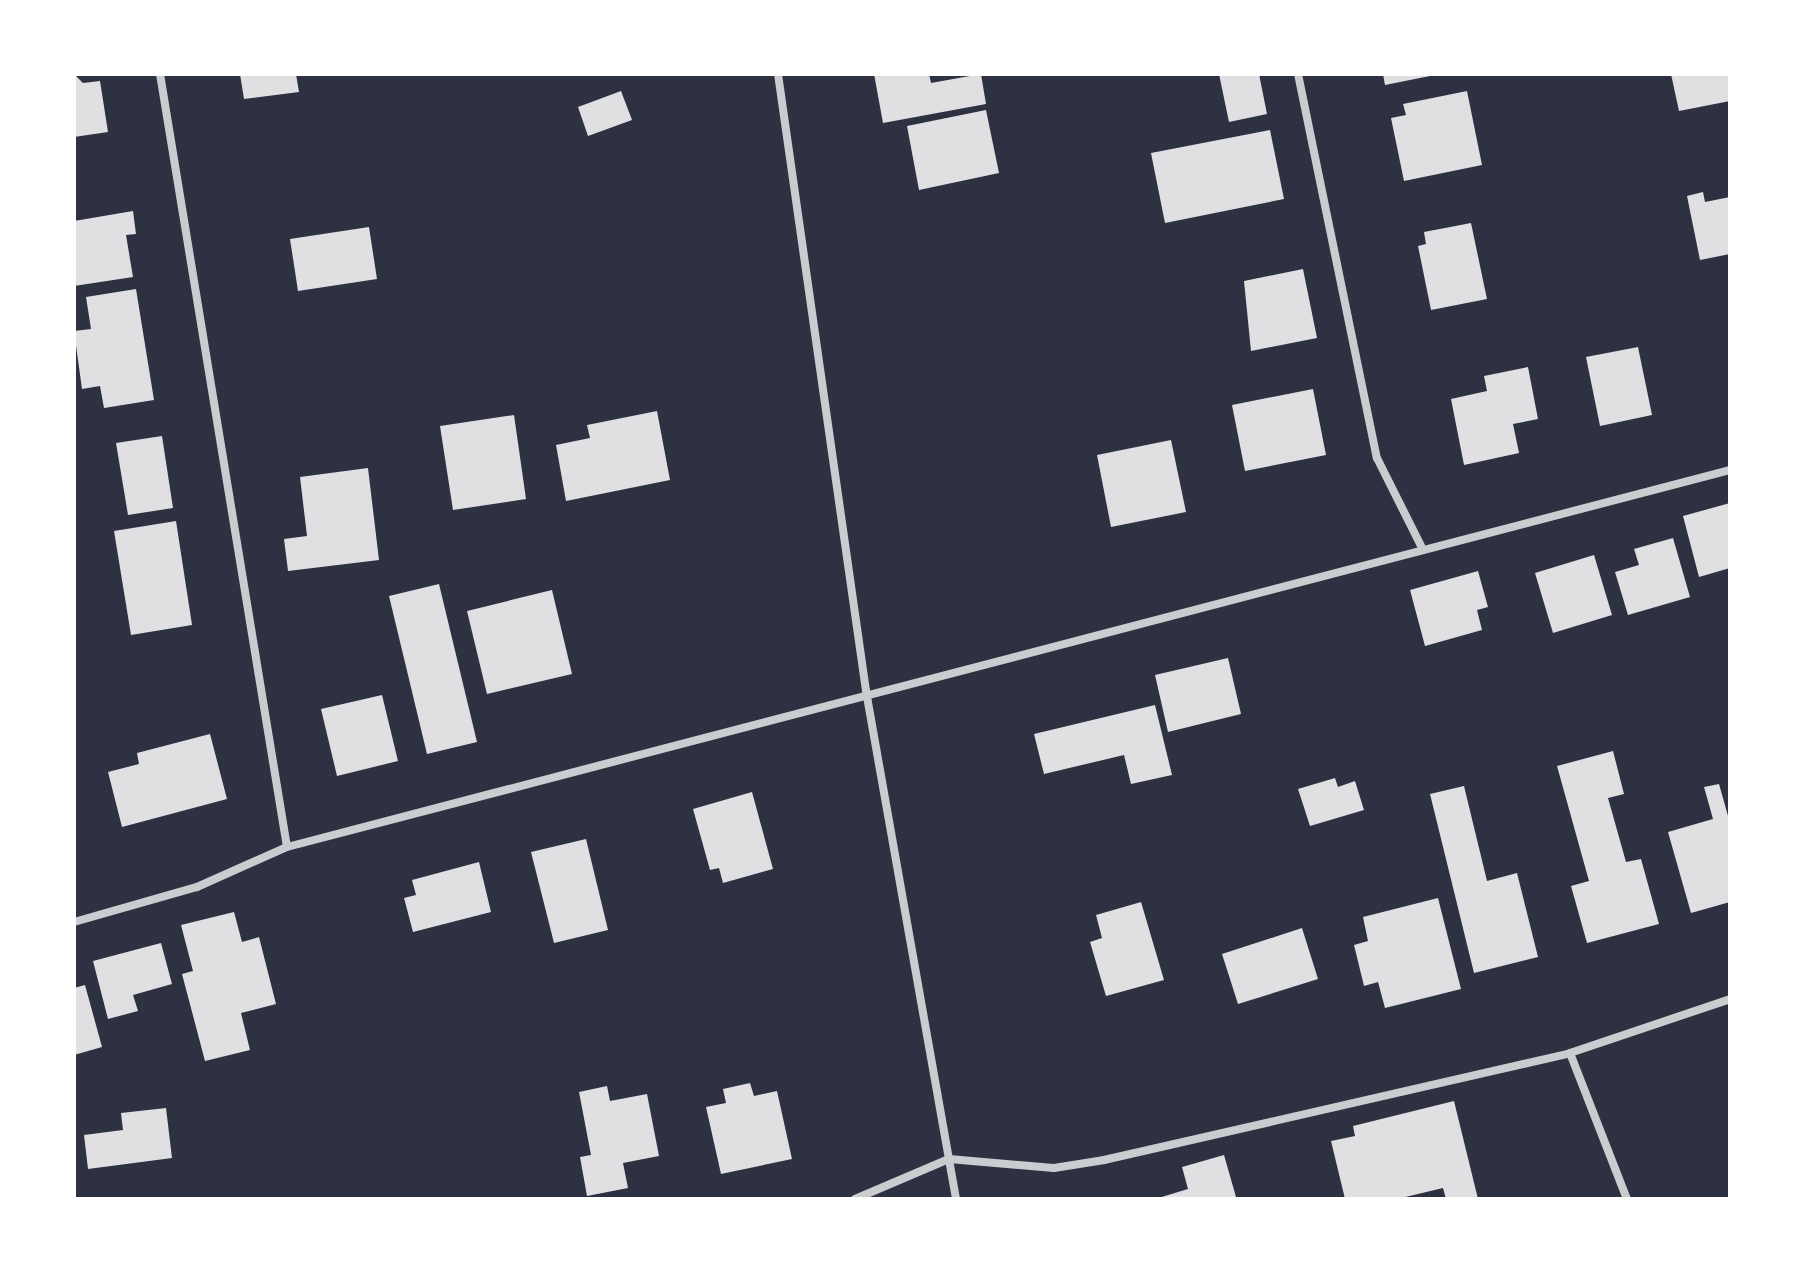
<!DOCTYPE html>
<html>
<head>
<meta charset="utf-8">
<style>
  body { margin:0 }
  #map { position:relative; width:1804px; height:1273px; overflow:hidden; background:#2d3142; font-family:"Golos Text",sans-serif }
  div>[style] { position:absolute }
  .building>* { inset:0; background:#e0e0e3 }
  .minor>* { height:8px; margin:-4px; padding:0 4px; transform-origin:4px; border-radius:4px; background:#caccd0 }
  span { translate:-50% -50%; white-space:nowrap; text-align:center; line-height:1.15; -webkit-text-stroke:6px #fff; paint-order:stroke }
  .frame { position:absolute; inset:0; border:76px solid #fff; pointer-events:none }
</style>
</head>
<body>
<div id="map">
  <div class="building">
    <div style="clip-path:polygon(74px 74px,83px 83px,100px 81px,108px 132px,74px 137px)"></div>
    <div style="clip-path:polygon(240px 74px,296px 74px,299px 92px,244px 99px)"></div>
    <div style="clip-path:polygon(874px 74px,929px 74px,931px 83px,981px 74px,986px 104px,883px 123px)"></div>
    <div style="clip-path:polygon(1219px 74px,1259px 74px,1267px 114px,1229px 122px)"></div>
    <div style="clip-path:polygon(1383px 74px,1435px 74px,1435px 75px,1385px 85px)"></div>
    <div style="clip-path:polygon(1671px 74px,1730px 74px,1730px 101px,1679px 111px)"></div>
    <div style="clip-path:polygon(621px 91px,632px 120px,588px 136px,578px 107px)"></div>
    <div style="clip-path:polygon(1467px 91px,1482px 165px,1404px 181px,1391px 118px,1406px 115px,1403px 104px)"></div>
    <div style="clip-path:polygon(986px 110px,999px 173px,919px 190px,907px 126px)"></div>
    <div style="clip-path:polygon(1270px 130px,1284px 199px,1165px 223px,1151px 153px)"></div>
    <div style="clip-path:polygon(1703px 192px,1705px 202px,1730px 197px,1730px 254px,1700px 260px,1687px 196px)"></div>
    <div style="clip-path:polygon(133px 211px,136px 234px,126px 235px,133px 277px,74px 286px,74px 221px)"></div>
    <div style="clip-path:polygon(1471px 223px,1487px 299px,1431px 310px,1418px 246px,1426px 244px,1424px 232px)"></div>
    <div style="clip-path:polygon(369px 227px,377px 279px,298px 291px,290px 239px)"></div>
    <div style="clip-path:polygon(1303px 269px,1317px 338px,1251px 351px,1244px 281px)"></div>
    <div style="clip-path:polygon(136px 289px,154px 400px,104px 408px,100px 386px,82px 389px,74px 331px,91px 329px,86px 297px)"></div>
    <div style="clip-path:polygon(1638px 347px,1652px 415px,1600px 426px,1586px 357px)"></div>
    <div style="clip-path:polygon(1528px 367px,1538px 419px,1513px 424px,1519px 453px,1464px 465px,1451px 399px,1487px 391px,1484px 376px)"></div>
    <div style="clip-path:polygon(1313px 389px,1326px 455px,1245px 471px,1232px 405px)"></div>
    <div style="clip-path:polygon(657px 411px,670px 480px,566px 501px,556px 445px,590px 438px,587px 425px)"></div>
    <div style="clip-path:polygon(514px 415px,526px 499px,453px 510px,440px 426px)"></div>
    <div style="clip-path:polygon(162px 436px,173px 508px,128px 515px,116px 443px)"></div>
    <div style="clip-path:polygon(1171px 440px,1186px 512px,1111px 527px,1097px 455px)"></div>
    <div style="clip-path:polygon(368px 468px,379px 560px,288px 571px,284px 539px,307px 536px,300px 477px)"></div>
    <div style="clip-path:polygon(1730px 503px,1730px 568px,1699px 577px,1683px 516px)"></div>
    <div style="clip-path:polygon(176px 521px,192px 625px,131px 635px,114px 531px)"></div>
    <div style="clip-path:polygon(1673px 538px,1690px 597px,1628px 615px,1615px 572px,1639px 565px,1634px 549px)"></div>
    <div style="clip-path:polygon(1594px 555px,1612px 615px,1553px 633px,1535px 573px)"></div>
    <div style="clip-path:polygon(1478px 571px,1488px 607px,1477px 610px,1482px 630px,1425px 646px,1410px 590px)"></div>
    <div style="clip-path:polygon(439px 584px,477px 742px,427px 754px,389px 596px)"></div>
    <div style="clip-path:polygon(552px 590px,572px 674px,487px 694px,467px 611px)"></div>
    <div style="clip-path:polygon(1228px 658px,1241px 714px,1168px 732px,1155px 675px)"></div>
    <div style="clip-path:polygon(382px 695px,398px 761px,337px 776px,321px 709px)"></div>
    <div style="clip-path:polygon(1155px 705px,1172px 775px,1131px 784px,1124px 755px,1044px 774px,1034px 734px)"></div>
    <div style="clip-path:polygon(210px 734px,227px 799px,122px 827px,108px 772px,139px 764px,137px 753px)"></div>
    <div style="clip-path:polygon(1613px 751px,1624px 794px,1608px 798px,1626px 862px,1641px 859px,1659px 924px,1587px 943px,1571px 886px,1589px 881px,1557px 766px)"></div>
    <div style="clip-path:polygon(1335px 778px,1338px 787px,1355px 781px,1364px 810px,1310px 826px,1298px 789px)"></div>
    <div style="clip-path:polygon(1719px 784px,1730px 823px,1730px 902px,1691px 913px,1668px 832px,1713px 819px,1704px 787px)"></div>
    <div style="clip-path:polygon(1464px 786px,1487px 881px,1517px 873px,1538px 957px,1474px 973px,1430px 794px)"></div>
    <div style="clip-path:polygon(752px 792px,773px 869px,723px 883px,719px 868px,710px 870px,693px 809px)"></div>
    <div style="clip-path:polygon(586px 839px,608px 930px,554px 943px,531px 852px)"></div>
    <div style="clip-path:polygon(479px 862px,491px 912px,413px 932px,404px 898px,416px 895px,412px 880px)"></div>
    <div style="clip-path:polygon(1438px 898px,1461px 989px,1385px 1008px,1378px 982px,1364px 986px,1354px 945px,1368px 941px,1363px 917px)"></div>
    <div style="clip-path:polygon(1141px 902px,1164px 980px,1106px 996px,1090px 942px,1102px 938px,1096px 915px)"></div>
    <div style="clip-path:polygon(234px 912px,242px 942px,259px 937px,276px 1004px,241px 1013px,250px 1050px,205px 1061px,182px 974px,193px 971px,181px 925px)"></div>
    <div style="clip-path:polygon(1302px 928px,1318px 979px,1238px 1004px,1222px 954px)"></div>
    <div style="clip-path:polygon(161px 943px,172px 984px,133px 995px,138px 1011px,108px 1019px,93px 961px)"></div>
    <div style="clip-path:polygon(85px 985px,102px 1047px,74px 1055px,74px 988px)"></div>
    <div style="clip-path:polygon(750px 1083px,754px 1096px,777px 1091px,792px 1159px,721px 1174px,706px 1107px,726px 1103px,723px 1089px)"></div>
    <div style="clip-path:polygon(607px 1086px,610px 1101px,647px 1094px,659px 1156px,623px 1163px,628px 1188px,587px 1196px,580px 1157px,591px 1155px,579px 1092px)"></div>
    <div style="clip-path:polygon(1454px 1101px,1478px 1199px,1446px 1199px,1443px 1188px,1397px 1199px,1345px 1199px,1331px 1141px,1355px 1136px,1353px 1126px)"></div>
    <div style="clip-path:polygon(166px 1108px,172px 1158px,88px 1169px,84px 1135px,123px 1130px,121px 1113px)"></div>
    <div style="clip-path:polygon(1224px 1155px,1236px 1197px,1155px 1199px,1188px 1189px,1182px 1167px)"></div>
  </div>
  <div class="minor">
    <div style="left:160px;top:74px;width:783px;rotate:80.67deg"></div>
    <div style="left:778px;top:74px;width:623px;rotate:81.88deg"></div>
    <div style="left:866px;top:691px;width:516px;rotate:79.95deg"></div>
    <div style="left:1298px;top:74px;width:392px;rotate:78.4deg"></div>
    <div style="left:1377px;top:458px;width:101px;rotate:63.4deg"></div>
    <div style="left:74px;top:922px;width:128px;rotate:-15.9deg"></div>
    <div style="left:197px;top:887px;width:98px;rotate:-24deg"></div>
    <div style="left:287px;top:847px;width:1491px;rotate:-14.64deg"></div>
    <div style="left:1570px;top:1053px;width:157px;rotate:68.7deg"></div>
    <div style="left:855px;top:1199px;width:102px;rotate:-23.1deg"></div>
    <div style="left:949px;top:1159px;width:105px;rotate:4.9deg"></div>
    <div style="left:1054px;top:1168px;width:51px;rotate:-9.1deg"></div>
    <div style="left:1104px;top:1160px;width:478px;rotate:-12.9deg"></div>
    <div style="left:1570px;top:1053px;width:169px;rotate:-18.6deg"></div>
  </div>
  <div class="frame"></div>
</div>
</body>
</html>
